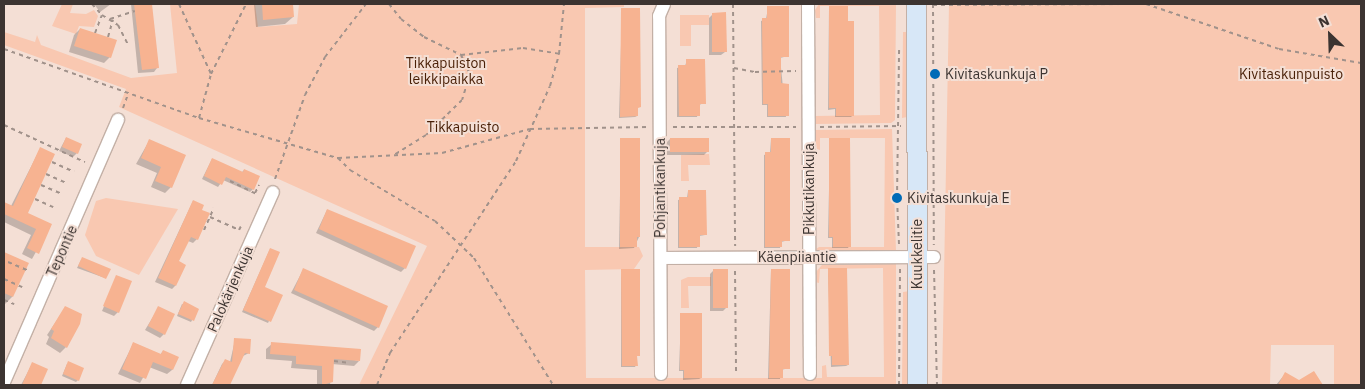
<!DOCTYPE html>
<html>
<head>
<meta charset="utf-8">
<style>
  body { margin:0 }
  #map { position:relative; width:1365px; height:389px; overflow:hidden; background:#f4dfd5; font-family:"IBM Plex Sans",sans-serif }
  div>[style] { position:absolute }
  .green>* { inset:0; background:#f9c8b1 }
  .shadow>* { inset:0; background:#0003 }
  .building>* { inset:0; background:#f7b391 }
  .path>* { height:2px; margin-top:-1px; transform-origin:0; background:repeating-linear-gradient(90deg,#a1928b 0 4px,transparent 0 8px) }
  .roads { filter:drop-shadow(1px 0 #c3b0a6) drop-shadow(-1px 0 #c3b0a6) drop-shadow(0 1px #c3b0a6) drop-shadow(0 -1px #c3b0a6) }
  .street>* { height:12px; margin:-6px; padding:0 6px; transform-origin:6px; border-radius:6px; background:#fff }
  .secondary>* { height:19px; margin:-9.5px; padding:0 9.5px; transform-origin:9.5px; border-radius:9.5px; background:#d7e7f7 }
  .dots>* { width:14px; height:14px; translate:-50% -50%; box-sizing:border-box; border:2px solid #f4dfd5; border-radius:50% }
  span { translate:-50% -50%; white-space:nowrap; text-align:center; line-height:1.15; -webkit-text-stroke:4px #f4dfd5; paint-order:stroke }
  .park-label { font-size:14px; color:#491f06 }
  .poi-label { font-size:14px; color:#3c3431 }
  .left { translate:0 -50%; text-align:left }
  .street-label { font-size:14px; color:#3c3431 }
  .frame { position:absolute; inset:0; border:5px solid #3c3431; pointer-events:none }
  .north { position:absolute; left:1305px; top:10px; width:50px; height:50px; -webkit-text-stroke:4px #f4dfd5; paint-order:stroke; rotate:336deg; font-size:14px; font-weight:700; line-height:20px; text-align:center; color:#3c3431 }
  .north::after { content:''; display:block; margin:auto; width:18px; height:22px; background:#3c3431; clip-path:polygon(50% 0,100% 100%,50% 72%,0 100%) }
</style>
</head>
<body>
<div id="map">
  <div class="green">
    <div style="clip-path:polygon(62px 4px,73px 4px,70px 13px,86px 14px,94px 10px,98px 16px,94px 27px,79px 26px,76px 34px,52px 26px)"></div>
    <div style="clip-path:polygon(170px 4px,255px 4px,258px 27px,297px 24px,299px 4px,624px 4px,624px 7px,585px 8px,585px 247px,639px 247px,643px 256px,634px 269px,585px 270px,586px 378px,822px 378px,822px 366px,826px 365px,827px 377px,884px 377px,883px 268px,820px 269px,819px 283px,815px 282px,815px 273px,822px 265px,893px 264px,896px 264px,896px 385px,359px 385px,427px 246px,119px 107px,126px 89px,4px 45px,4px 32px,35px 42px,37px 35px,41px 45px,131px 78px,177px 73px)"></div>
    <div style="clip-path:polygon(819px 4px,896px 4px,895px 120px,891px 123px,815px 124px,815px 116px,880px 115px,879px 6px,820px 6px,820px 18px,816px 18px,815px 10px)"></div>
    <div style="clip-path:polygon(949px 4px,1361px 4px,1361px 385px,1334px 385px,1334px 345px,1271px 345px,1270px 385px,942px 385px)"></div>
    <div style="clip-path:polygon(680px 15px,709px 15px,709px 25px,691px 25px,691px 46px,680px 46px)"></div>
    <div style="clip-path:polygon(903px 32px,909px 32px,907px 117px,902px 118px)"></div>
    <div style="clip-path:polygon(892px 129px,896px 251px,819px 251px,816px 249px,819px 247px,884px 247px,885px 138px,820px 138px,820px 150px,817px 149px,814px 130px)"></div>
    <div style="clip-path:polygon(709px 154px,710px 165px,688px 165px,689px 181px,681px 181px,681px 155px)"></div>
    <div style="clip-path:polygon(106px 198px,178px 209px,139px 275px,96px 256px,85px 235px,96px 201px)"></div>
    <div style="clip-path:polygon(688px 277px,711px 277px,711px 286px,688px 286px,689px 308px,681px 308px,681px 280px)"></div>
    <div style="clip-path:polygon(910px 291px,909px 385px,902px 385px,903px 292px)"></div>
  </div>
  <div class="shadow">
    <div style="clip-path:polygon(94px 4px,111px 4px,100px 12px)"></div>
    <div style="clip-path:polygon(131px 4px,151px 4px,157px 68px,154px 72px,138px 73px)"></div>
    <div style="clip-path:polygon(254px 4px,292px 4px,293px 17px,285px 24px,256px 27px)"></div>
    <div style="clip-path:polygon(829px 7px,853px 115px,851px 117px,835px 117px,835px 109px,828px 110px)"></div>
    <div style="clip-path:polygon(768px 8px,788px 56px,780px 58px,786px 117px,767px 117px,767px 105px,762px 105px,761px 21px,766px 19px)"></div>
    <div style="clip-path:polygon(622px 9px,637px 116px,635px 117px,619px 118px)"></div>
    <div style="clip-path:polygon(713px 14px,725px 52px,721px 55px,709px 55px,709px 18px)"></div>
    <div style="clip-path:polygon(80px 29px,110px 57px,104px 63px,69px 52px,74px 35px)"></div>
    <div style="clip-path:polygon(687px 60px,704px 103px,699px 105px,697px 117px,677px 117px,677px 68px,685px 66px)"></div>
    <div style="clip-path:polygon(66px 138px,77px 153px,73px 157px,59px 151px)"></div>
    <div style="clip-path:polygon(670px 139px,708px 151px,704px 155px,666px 155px,666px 143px)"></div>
    <div style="clip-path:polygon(771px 139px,789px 240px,781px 242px,780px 248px,764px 248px,764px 155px,770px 153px)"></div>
    <div style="clip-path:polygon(830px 139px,849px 246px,848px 248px,832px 248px,832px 238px,828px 238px)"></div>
    <div style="clip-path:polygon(621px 140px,639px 237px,634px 248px,619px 249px)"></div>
    <div style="clip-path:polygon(149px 141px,171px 187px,165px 193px,151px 187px,157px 173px,136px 164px)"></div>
    <div style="clip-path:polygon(40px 149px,27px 214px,51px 225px,32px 259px,22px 254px,31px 235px,4px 222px,4px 203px,11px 206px)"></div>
    <div style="clip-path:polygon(212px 159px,241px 173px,244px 170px,253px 189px,250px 192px,223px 180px,218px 187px,202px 179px)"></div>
    <div style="clip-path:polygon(688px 191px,705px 235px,699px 236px,697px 248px,678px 248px,678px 200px,687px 198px)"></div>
    <div style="clip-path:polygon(193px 201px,197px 239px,193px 243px,188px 241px,178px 262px,175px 286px,172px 289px,155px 282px)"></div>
    <div style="clip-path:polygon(327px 210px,405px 268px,401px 272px,316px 233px)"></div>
    <div style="clip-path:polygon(270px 249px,263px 288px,281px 296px,268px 323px,242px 312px)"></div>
    <div style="clip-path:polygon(4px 253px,27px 263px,12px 297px,4px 305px)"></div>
    <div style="clip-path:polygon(81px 260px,105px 278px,77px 268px)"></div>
    <div style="clip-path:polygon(303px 270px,378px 327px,374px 331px,291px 293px)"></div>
    <div style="clip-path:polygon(714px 270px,727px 307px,723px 311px,710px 311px,710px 274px)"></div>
    <div style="clip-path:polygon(771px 270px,789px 368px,781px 370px,780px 379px,768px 379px)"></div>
    <div style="clip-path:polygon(828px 270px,848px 365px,846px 366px,831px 367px)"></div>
    <div style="clip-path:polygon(621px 271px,636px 365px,635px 367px,621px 367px)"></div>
    <div style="clip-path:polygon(117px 276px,118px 312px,114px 316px,102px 311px)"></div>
    <div style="clip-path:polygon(182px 304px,198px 309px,191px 322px,177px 316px)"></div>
    <div style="clip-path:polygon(159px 307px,164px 334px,160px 338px,145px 330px)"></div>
    <div style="clip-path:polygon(65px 308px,66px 347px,60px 353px,46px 344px,49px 337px,47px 335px)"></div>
    <div style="clip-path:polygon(681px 315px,701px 378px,699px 379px,683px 380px,683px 371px,679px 371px)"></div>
    <div style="clip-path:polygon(235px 340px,249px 353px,243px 356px,228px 385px,212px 385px,222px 364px,225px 361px,230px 362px)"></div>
    <div style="clip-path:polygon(133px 344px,160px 355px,163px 351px,177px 357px,172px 370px,167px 374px,149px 367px,140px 383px,118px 374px)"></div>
    <div style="clip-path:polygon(272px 344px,359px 361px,354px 366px,332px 364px,330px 385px,317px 385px,317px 370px,291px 368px,292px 361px,266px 359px,266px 349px)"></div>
    <div style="clip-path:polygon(32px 364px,46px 370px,40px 385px,21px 385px)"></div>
    <div style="clip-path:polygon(67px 364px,78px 380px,76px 382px,62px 376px)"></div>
    <div style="clip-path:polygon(1285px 374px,1299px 381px,1321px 384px,1276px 385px)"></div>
  </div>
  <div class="building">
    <div style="clip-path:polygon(134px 4px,152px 4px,159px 68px,142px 70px)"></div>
    <div style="clip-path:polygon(262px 4px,293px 4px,294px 17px,263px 20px)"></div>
    <div style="clip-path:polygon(767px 6px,789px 6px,789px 57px,781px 57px,781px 83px,789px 84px,789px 116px,768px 116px,768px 104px,763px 104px,762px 18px,767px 18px)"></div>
    <div style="clip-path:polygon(829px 6px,848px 6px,848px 21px,854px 21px,854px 116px,836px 116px,836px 108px,829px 108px)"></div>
    <div style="clip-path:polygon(621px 8px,640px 8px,641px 107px,638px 108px,638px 116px,620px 117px)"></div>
    <div style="clip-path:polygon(726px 12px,727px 52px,712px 52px,712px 13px)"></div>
    <div style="clip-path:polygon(80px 28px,117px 40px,111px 58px,74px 46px)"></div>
    <div style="clip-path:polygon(686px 59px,705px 59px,706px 104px,700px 104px,700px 116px,679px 116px,678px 65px,686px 65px)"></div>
    <div style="clip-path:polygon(66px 137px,82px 144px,78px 154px,62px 147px)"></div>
    <div style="clip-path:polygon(620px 138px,640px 138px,640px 237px,637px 237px,637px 247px,620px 247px)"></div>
    <div style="clip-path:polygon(670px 138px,709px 138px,709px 152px,670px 152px)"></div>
    <div style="clip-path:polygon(771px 138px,790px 138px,790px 241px,782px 241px,782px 247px,765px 247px,765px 152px,771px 152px)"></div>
    <div style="clip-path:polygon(829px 138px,850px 138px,851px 247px,833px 247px,833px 237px,829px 237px)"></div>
    <div style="clip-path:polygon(149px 139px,186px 155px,172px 188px,155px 181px,161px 167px,141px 158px)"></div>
    <div style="clip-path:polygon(40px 147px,55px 154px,28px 213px,52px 224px,39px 254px,27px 248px,36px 229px,4px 214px,4px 202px,13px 206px)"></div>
    <div style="clip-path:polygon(212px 158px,243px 172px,244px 169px,260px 176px,254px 190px,226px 177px,222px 185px,204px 176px)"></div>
    <div style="clip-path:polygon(688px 190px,706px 190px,707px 235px,700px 235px,700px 247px,679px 247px,679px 197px,688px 197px)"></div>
    <div style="clip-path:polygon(193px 200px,204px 205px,202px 210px,210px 213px,198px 240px,191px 237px,179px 261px,186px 265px,176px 286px,158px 278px)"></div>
    <div style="clip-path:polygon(327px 209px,416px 246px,406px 269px,319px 229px)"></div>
    <div style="clip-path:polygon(270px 248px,280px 252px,265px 287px,283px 295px,271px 322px,243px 310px)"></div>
    <div style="clip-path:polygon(4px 252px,29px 263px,13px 297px,4px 293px)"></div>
    <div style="clip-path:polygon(82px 257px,111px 269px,106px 279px,78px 266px)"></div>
    <div style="clip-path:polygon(303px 268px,388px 306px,379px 328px,294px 290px)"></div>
    <div style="clip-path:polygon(828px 268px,847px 268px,849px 365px,832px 365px,832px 356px,829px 356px)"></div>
    <div style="clip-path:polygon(621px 269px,640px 269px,640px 356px,637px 356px,638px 366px,622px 366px)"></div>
    <div style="clip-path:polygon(713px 269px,728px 269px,728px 308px,713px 308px)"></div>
    <div style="clip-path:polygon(771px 269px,790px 269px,790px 369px,783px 369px,783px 378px,769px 378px)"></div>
    <div style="clip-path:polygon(116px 275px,132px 281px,119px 313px,103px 306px)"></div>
    <div style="clip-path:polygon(184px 301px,199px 309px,194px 321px,178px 314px)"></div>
    <div style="clip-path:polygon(65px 306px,82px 314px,80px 324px,67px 348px,51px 338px,54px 331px,51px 329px)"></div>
    <div style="clip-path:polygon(158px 306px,175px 314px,165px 335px,148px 326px)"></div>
    <div style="clip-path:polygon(680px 313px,702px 313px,702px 378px,684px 378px,684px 370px,680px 370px)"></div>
    <div style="clip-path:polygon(234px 338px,251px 339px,250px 354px,245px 353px,230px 385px,212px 385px,225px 359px,232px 362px)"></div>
    <div style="clip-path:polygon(133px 342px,161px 354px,163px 350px,179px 357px,173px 370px,153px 362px,146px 379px,122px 369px)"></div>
    <div style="clip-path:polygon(271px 342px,361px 349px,360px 361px,334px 359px,333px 382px,322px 385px,322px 366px,296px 364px,296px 356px,270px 354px)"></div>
    <div style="clip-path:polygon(68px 361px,84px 368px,79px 381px,63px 374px)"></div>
    <div style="clip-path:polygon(32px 362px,48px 369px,41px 385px,22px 385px)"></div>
    <div style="clip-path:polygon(1314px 371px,1323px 385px,1278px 385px,1285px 372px,1299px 380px)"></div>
  </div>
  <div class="path">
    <div style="left:92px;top:4px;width:15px;rotate:48deg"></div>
    <div style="left:102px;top:15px;width:19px;rotate:32deg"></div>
    <div style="left:118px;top:25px;width:22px;rotate:63deg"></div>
    <div style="left:179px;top:4px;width:77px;rotate:65.4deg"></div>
    <div style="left:389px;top:4px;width:19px;rotate:51deg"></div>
    <div style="left:401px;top:19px;width:29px;rotate:38deg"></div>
    <div style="left:424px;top:37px;width:41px;rotate:25.9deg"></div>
    <div style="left:461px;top:55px;width:21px;rotate:65deg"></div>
    <div style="left:470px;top:74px;width:27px;rotate:107deg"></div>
    <div style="left:462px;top:100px;width:50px;rotate:135.8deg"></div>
    <div style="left:426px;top:135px;width:38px;rotate:148deg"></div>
    <div style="left:733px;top:4px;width:242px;rotate:89.5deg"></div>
    <div style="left:933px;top:4px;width:241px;rotate:89.8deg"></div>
    <div style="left:1146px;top:4px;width:140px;rotate:18.7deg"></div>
    <div style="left:1279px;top:49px;width:83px;rotate:9.7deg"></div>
    <div style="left:933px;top:5px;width:192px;rotate:-0.3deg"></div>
    <div style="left:110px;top:19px;width:26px;rotate:-18deg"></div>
    <div style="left:95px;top:33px;width:19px;rotate:-69deg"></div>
    <div style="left:108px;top:37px;width:18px;rotate:-74deg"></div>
    <div style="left:4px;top:49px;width:207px;rotate:19.5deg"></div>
    <div style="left:199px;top:118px;width:145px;rotate:16.1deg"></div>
    <div style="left:338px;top:158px;width:104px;rotate:-2.8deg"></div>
    <div style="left:442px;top:153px;width:91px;rotate:-15.3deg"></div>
    <div style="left:530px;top:129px;width:118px;rotate:-1deg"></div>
    <div style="left:461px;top:55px;width:62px;rotate:-6.4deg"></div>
    <div style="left:523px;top:48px;width:36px;rotate:9deg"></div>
    <div style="left:734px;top:68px;width:21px;rotate:11deg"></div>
    <div style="left:755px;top:72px;width:41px;rotate:-1.4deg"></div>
    <div style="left:123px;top:108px;width:15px;rotate:-70deg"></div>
    <div style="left:199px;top:118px;width:46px;rotate:-74.7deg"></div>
    <div style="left:211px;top:74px;width:78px;rotate:-63.4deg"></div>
    <div style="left:4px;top:125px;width:89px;rotate:24.6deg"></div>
    <div style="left:673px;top:127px;width:123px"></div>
    <div style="left:820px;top:127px;width:81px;rotate:-0.7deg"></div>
    <div style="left:338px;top:158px;width:17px;rotate:45deg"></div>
    <div style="left:350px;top:170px;width:99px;rotate:31deg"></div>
    <div style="left:435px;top:221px;width:54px;rotate:43.5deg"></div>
    <div style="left:474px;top:258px;width:150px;rotate:58.1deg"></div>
    <div style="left:52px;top:162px;width:24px;rotate:24deg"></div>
    <div style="left:46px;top:174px;width:22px;rotate:24deg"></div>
    <div style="left:275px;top:179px;width:89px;rotate:-70.3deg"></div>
    <div style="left:305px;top:95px;width:43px;rotate:-62.2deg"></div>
    <div style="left:325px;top:57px;width:67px;rotate:-52.3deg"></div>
    <div style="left:230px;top:181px;width:28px;rotate:26deg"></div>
    <div style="left:255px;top:193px;width:9px;rotate:-63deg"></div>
    <div style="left:41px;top:185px;width:21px;rotate:23deg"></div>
    <div style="left:35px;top:199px;width:20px;rotate:24deg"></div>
    <div style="left:210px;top:217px;width:32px;rotate:24deg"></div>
    <div style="left:239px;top:230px;width:4px;rotate:-63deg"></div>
    <div style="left:204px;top:230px;width:24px;rotate:-66deg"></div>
    <div style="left:899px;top:244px;width:46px;rotate:-92.5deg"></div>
    <div style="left:897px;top:198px;width:149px;rotate:-89.2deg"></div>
    <div style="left:8px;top:262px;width:23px;rotate:23deg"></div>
    <div style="left:934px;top:270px;width:115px;rotate:88.5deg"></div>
    <div style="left:735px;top:271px;width:103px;rotate:89.4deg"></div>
    <div style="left:4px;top:279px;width:20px;rotate:24deg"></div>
    <div style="left:4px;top:300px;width:11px;rotate:22deg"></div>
    <div style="left:334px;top:361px;width:16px;rotate:7deg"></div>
    <div style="left:377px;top:385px;width:35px;rotate:-68deg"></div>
    <div style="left:390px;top:353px;width:230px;rotate:-56.7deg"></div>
    <div style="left:516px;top:161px;width:82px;rotate:-65.6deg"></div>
    <div style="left:550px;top:86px;width:33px;rotate:-74deg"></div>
    <div style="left:559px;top:54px;width:50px;rotate:-84.3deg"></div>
    <div style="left:899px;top:385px;width:116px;rotate:-89.5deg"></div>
  </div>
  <div class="roads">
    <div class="street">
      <div style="left:808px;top:4px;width:370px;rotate:89.7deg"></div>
      <div style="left:661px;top:258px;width:273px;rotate:-0.2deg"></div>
      <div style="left:661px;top:374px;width:358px;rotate:-90.3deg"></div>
      <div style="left:659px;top:16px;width:13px;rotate:-67deg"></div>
      <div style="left:4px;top:382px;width:286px;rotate:-66.5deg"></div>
      <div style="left:187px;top:385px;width:211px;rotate:-66deg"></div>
    </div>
    <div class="secondary">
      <div style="left:916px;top:4px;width:381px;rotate:89.8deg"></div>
    </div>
  </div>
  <div class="dots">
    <div style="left:935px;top:74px;background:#006bb7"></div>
    <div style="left:897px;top:198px;background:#006bb7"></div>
  </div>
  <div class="park-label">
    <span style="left:446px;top:71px">Tikkapuiston<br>leikkipaikka</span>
    <span style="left:1291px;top:74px">Kivitaskunpuisto</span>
    <span style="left:463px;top:127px">Tikkapuisto</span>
  </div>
  <div class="poi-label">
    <span class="left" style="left:945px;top:74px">Kivitaskunkuja P</span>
    <span class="left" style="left:907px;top:198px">Kivitaskunkuja E</span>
  </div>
  <div class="street-label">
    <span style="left:660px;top:188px;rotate:-90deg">Pohjantikankuja</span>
    <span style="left:809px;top:189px;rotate:-90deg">Pikkutikankuja</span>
    <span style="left:62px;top:251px;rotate:-66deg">Tepontie</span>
    <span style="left:917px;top:254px;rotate:-90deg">Kuukkelitie</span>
    <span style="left:797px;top:257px">Käenpiiantie</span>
    <span style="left:230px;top:289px;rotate:-66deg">Palokärjenkuja</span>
  </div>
  <div class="frame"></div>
  <div class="north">N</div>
</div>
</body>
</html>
